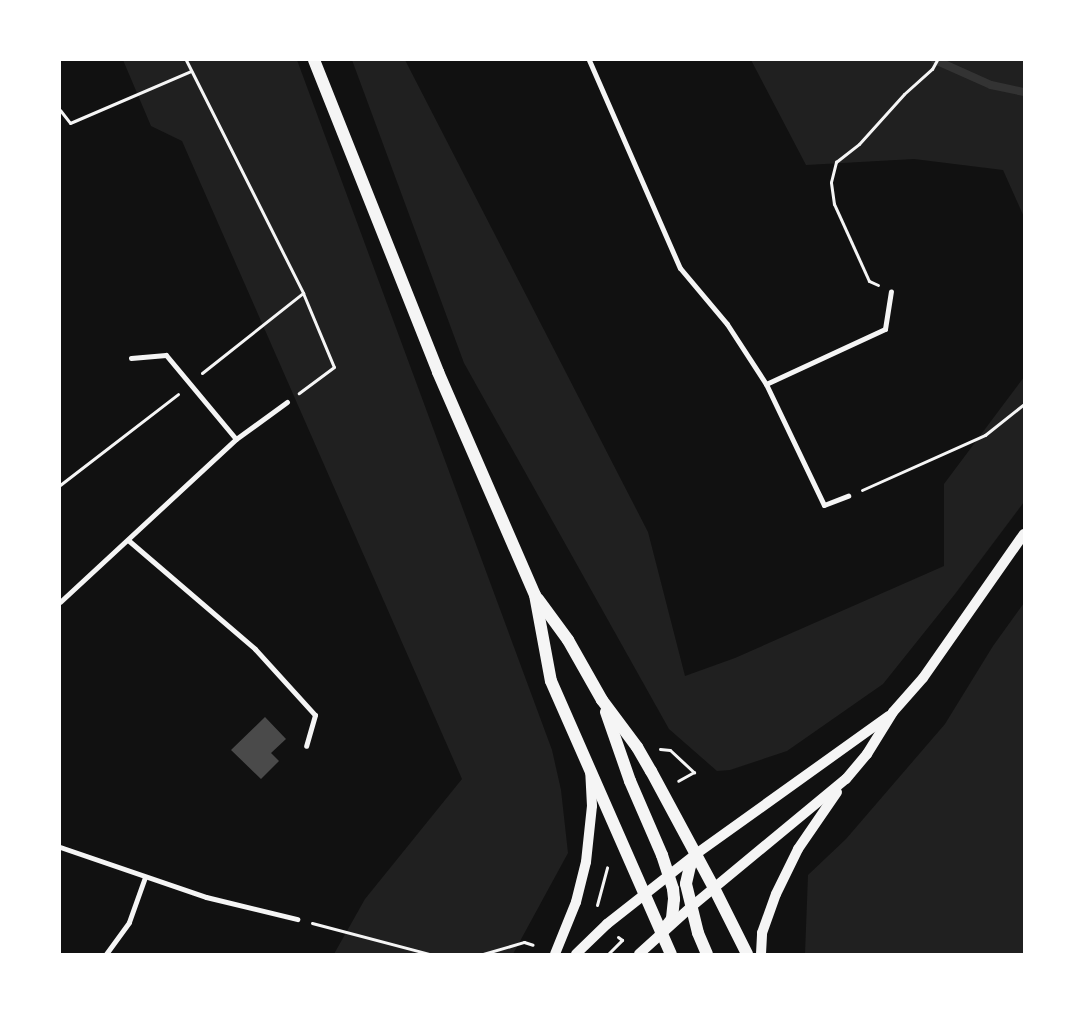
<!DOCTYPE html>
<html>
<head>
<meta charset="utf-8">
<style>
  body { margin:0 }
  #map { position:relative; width:1084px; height:1014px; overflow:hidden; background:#111; font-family:Raleway,sans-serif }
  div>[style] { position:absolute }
  .green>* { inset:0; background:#202020 }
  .stream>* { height:8px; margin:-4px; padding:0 4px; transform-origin:4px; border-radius:4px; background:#333 }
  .building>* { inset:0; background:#4a4a4a }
  .path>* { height:3px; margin:-1.5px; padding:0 1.5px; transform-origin:1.5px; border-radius:1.5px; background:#f5f5f5 }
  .minor>* { height:5px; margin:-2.5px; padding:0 2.5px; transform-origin:2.5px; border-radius:2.5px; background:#f5f5f5 }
  .secondary>* { height:10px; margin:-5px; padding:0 5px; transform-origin:5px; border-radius:5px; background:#f5f5f5 }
  .primary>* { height:12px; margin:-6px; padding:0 6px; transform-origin:6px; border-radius:6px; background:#f5f5f5 }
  span { translate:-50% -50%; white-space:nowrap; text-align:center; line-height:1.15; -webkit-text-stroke:5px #fff; paint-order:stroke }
  .frame { position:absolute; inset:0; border:61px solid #fff; pointer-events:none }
</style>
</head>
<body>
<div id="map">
  <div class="green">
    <div style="clip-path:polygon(123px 60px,297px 60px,552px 750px,561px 790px,568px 853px,513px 954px,334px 954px,365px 899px,462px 779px,182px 141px,151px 126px)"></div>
    <div style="clip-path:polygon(352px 60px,405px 60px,648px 532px,685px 676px,735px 658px,944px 566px,944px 484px,1024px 377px,1024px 502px,955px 594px,883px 684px,787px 751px,730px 770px,717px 771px,669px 729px,464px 363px)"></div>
    <div style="clip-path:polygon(751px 60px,1024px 60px,1024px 217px,1003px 170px,914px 159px,806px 165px)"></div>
    <div style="clip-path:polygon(1024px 603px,1024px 954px,805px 954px,808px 875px,846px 839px,945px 724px,993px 646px)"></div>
  </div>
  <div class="stream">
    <div style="left:935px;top:60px;width:61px;rotate:24.1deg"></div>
    <div style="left:991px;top:85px;width:34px;rotate:12deg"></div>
  </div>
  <div class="building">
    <div style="clip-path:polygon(265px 717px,286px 739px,271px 753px,279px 761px,261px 779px,231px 750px)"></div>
  </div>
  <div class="path">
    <div style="left:186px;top:60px;width:261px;rotate:63.3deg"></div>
    <div style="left:303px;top:293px;width:80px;rotate:67.3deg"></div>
    <div style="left:334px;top:367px;width:44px;rotate:143.4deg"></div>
    <div style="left:60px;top:110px;width:16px;rotate:52deg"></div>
    <div style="left:70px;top:123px;width:132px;rotate:-23.3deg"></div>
    <div style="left:878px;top:285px;width:10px;rotate:-156deg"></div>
    <div style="left:869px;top:281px;width:85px;rotate:-114.4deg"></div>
    <div style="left:834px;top:204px;width:22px;rotate:-98deg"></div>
    <div style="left:831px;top:182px;width:21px;rotate:-76deg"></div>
    <div style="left:836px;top:162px;width:29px;rotate:-38deg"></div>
    <div style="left:859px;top:144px;width:67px;rotate:-48deg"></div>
    <div style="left:904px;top:94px;width:38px;rotate:-42deg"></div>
    <div style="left:932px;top:69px;width:10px;rotate:-61deg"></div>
    <div style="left:202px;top:373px;width:129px;rotate:-38.4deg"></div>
    <div style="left:60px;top:485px;width:149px;rotate:-37.6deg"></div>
    <div style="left:862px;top:490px;width:135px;rotate:-24.1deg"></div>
    <div style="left:985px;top:435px;width:50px;rotate:-38.5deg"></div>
    <div style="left:660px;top:749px;width:10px;rotate:6deg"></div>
    <div style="left:670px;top:750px;width:33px;rotate:43deg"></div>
    <div style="left:694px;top:772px;width:18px;rotate:151deg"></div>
    <div style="left:597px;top:905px;width:39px;rotate:-75deg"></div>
    <div style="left:312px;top:923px;width:121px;rotate:14.8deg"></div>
    <div style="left:483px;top:954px;width:43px;rotate:-16.3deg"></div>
    <div style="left:524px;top:942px;width:9px;rotate:18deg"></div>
    <div style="left:608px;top:954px;width:20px;rotate:-45deg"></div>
    <div style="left:622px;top:940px;width:5px;rotate:-143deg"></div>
  </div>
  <div class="minor">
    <div style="left:589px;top:60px;width:227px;rotate:66.4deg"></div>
    <div style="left:680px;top:268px;width:73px;rotate:50deg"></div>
    <div style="left:727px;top:324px;width:72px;rotate:57deg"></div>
    <div style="left:766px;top:384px;width:134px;rotate:64.4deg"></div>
    <div style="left:824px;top:505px;width:26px;rotate:-21deg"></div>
    <div style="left:131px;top:358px;width:35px;rotate:-5deg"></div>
    <div style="left:166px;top:355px;width:109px;rotate:50.2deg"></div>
    <div style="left:766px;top:384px;width:131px;rotate:-24.8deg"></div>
    <div style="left:885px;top:329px;width:38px;rotate:-81deg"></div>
    <div style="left:128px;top:540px;width:167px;rotate:40.6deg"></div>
    <div style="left:255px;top:649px;width:89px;rotate:47.7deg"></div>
    <div style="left:315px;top:715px;width:32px;rotate:106deg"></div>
    <div style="left:60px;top:602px;width:240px;rotate:-42.8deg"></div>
    <div style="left:236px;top:439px;width:63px;rotate:-36deg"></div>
    <div style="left:60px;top:847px;width:154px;rotate:18.9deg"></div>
    <div style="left:206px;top:897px;width:94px;rotate:13.6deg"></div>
    <div style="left:106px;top:954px;width:39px;rotate:-54deg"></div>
    <div style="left:129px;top:922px;width:48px;rotate:-70.4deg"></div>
  </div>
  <div class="secondary">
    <div style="left:555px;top:954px;width:56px;rotate:-68deg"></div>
    <div style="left:576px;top:902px;width:41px;rotate:-76deg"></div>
    <div style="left:586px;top:862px;width:56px;rotate:-83.9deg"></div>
    <div style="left:592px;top:806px;width:33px;rotate:-93deg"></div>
    <div style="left:576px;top:954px;width:43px;rotate:-44.1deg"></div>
    <div style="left:607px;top:924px;width:113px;rotate:-38.2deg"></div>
    <div style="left:696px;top:854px;width:237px;rotate:-35.6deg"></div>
    <div style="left:639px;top:954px;width:70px;rotate:-42.1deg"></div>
    <div style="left:691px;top:907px;width:201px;rotate:-39.6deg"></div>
    <div style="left:846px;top:779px;width:33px;rotate:-50deg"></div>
    <div style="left:867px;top:754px;width:49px;rotate:-58.2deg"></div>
    <div style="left:893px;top:712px;width:45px;rotate:-48.6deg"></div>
    <div style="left:923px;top:678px;width:176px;rotate:-55deg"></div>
    <div style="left:761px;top:954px;width:21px;rotate:-87deg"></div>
    <div style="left:762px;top:933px;width:41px;rotate:-70.3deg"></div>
    <div style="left:776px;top:894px;width:50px;rotate:-63.9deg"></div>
    <div style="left:798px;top:849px;width:69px;rotate:-55.6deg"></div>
  </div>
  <div class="primary">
    <div style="left:314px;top:60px;width:336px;rotate:68.3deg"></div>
    <div style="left:438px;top:372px;width:243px;rotate:66.5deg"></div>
    <div style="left:535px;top:595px;width:87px;rotate:79.5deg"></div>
    <div style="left:551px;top:681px;width:298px;rotate:66.3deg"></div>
    <div style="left:538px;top:599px;width:51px;rotate:53.8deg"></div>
    <div style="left:568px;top:640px;width:69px;rotate:60.5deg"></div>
    <div style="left:602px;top:700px;width:59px;rotate:53.3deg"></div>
    <div style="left:637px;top:747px;width:28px;rotate:60deg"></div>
    <div style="left:651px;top:771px;width:133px;rotate:61.7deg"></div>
    <div style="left:714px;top:888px;width:74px;rotate:63.4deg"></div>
    <div style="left:606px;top:712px;width:73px;rotate:70.8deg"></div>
    <div style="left:630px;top:781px;width:81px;rotate:66.6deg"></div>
    <div style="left:662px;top:855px;width:36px;rotate:72deg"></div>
    <div style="left:673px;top:889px;width:10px;rotate:84deg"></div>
    <div style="left:674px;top:899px;width:20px;rotate:96deg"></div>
    <div style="left:672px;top:919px;width:18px;rotate:128deg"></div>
    <div style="left:696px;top:854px;width:13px;rotate:117deg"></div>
    <div style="left:690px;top:866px;width:18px;rotate:103deg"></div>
    <div style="left:686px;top:884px;width:50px;rotate:76.2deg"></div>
    <div style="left:698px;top:933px;width:23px;rotate:67deg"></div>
  </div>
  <div class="frame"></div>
</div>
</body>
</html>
